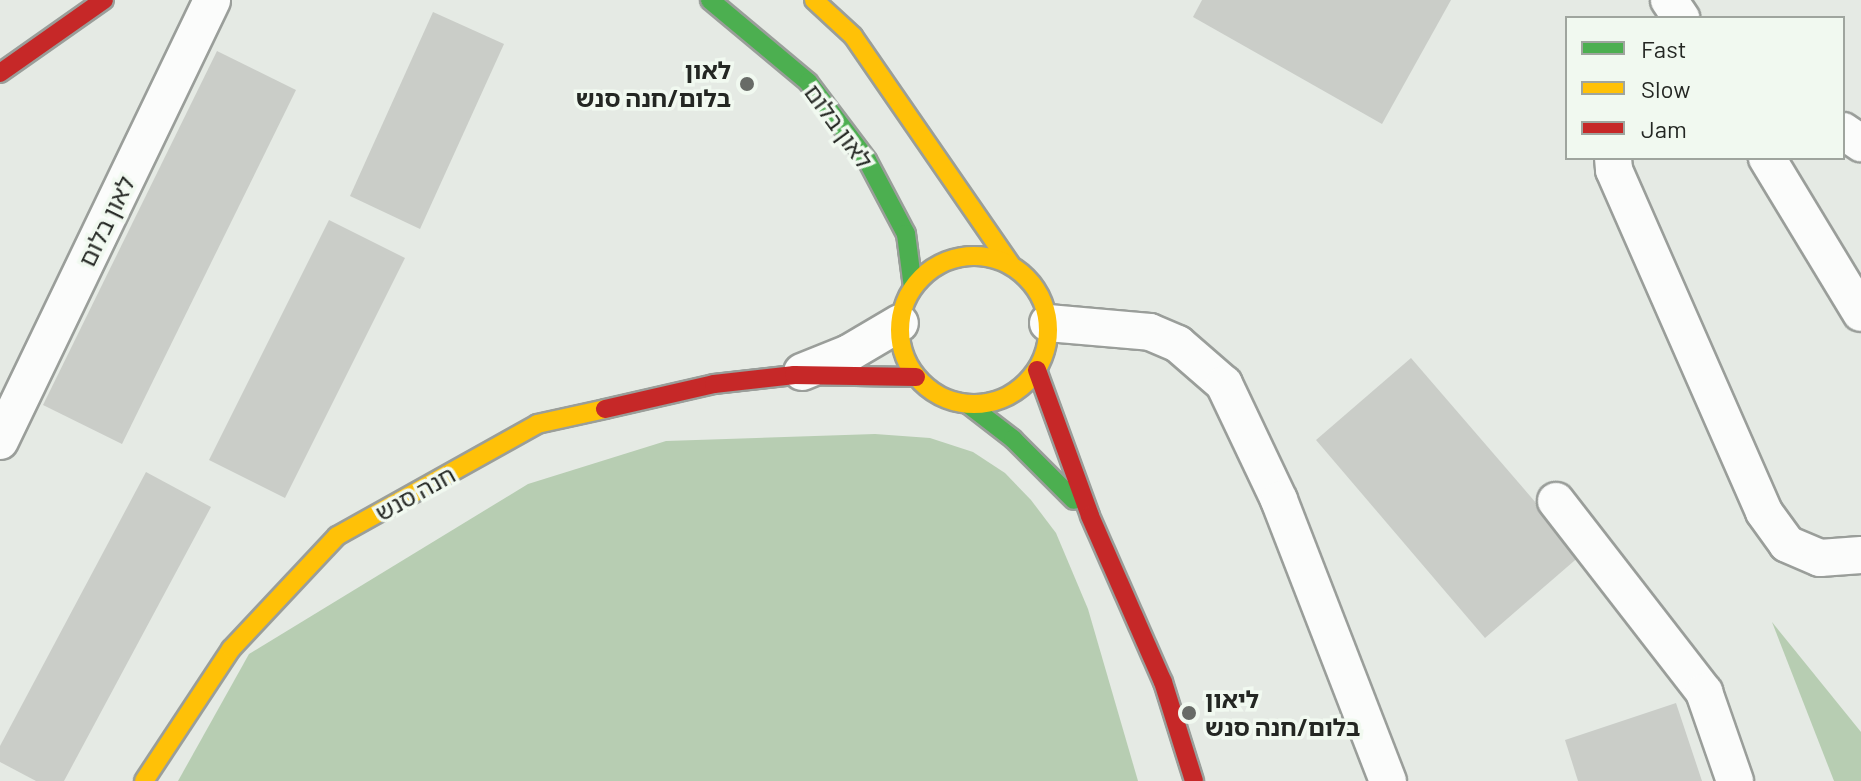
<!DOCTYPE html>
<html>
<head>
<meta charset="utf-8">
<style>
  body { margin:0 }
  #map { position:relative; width:1861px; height:781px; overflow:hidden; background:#e5eae4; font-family:Barlow,"Noto Sans Hebrew",sans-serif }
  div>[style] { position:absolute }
  .forest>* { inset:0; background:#b7cdb2 }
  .building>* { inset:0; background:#cacdc8 }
  .roads { filter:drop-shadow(2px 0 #9a9e9a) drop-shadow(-2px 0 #9a9e9a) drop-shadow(0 2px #9a9e9a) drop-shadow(0 -2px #9a9e9a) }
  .street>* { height:36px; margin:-18px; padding:0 18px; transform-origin:18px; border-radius:18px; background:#fbfcfb }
  .fast>* { height:18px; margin:-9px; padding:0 9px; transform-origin:9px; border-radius:9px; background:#4caf50 }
  .slow>* { height:18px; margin:-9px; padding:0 9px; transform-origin:9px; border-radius:9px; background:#ffc107 }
  .slow>.ring { margin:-9px; padding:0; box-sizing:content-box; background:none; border:18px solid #ffc107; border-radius:50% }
  .jam>* { height:18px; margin:-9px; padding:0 9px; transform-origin:9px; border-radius:9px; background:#c62828 }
  .dots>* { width:22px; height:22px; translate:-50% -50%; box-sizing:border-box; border:4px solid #f1f9f0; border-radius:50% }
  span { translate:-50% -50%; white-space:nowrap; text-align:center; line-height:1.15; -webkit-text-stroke:7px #f1f9f0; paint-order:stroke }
  .poi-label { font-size:24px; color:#242723; font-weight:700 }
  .right { translate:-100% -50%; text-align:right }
  .left { translate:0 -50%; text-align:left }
  .street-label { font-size:24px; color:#242723 }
  .legend { position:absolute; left:1565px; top:16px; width:280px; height:144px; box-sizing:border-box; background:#f1f9f0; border:2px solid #9fa59e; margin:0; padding:10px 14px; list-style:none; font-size:24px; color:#242723 }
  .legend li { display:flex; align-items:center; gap:16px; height:40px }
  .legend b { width:40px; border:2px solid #9fa59e }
</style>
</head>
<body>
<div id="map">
  <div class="forest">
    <div style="clip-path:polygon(875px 434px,930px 438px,973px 452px,1005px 473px,1031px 500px,1056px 533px,1088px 609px,1138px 781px,178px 781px,249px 654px,528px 484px,666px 441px)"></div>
    <div style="clip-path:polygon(1772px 622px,1861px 732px,1861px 781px,1834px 781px)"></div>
  </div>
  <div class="building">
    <div style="clip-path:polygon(1202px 0,1451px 0,1382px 124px,1193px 17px)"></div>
    <div style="clip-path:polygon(433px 12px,504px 44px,420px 229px,350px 196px)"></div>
    <div style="clip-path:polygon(217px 51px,296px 90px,122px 444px,43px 405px)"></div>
    <div style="clip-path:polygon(329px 220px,405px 258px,285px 498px,209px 460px)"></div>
    <div style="clip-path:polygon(1411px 358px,1581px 555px,1485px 638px,1316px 440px)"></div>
    <div style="clip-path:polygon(146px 472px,211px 507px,64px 781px,36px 781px,0 762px,0 746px)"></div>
    <div style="clip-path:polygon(1676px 703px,1702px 781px,1578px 781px,1565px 740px)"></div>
  </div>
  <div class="roads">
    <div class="street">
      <div style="left:1669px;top:0;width:22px;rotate:56deg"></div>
      <div style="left:1843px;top:131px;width:22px;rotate:34deg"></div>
      <div style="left:1613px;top:158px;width:12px;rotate:85deg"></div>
      <div style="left:1614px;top:170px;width:373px;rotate:66.3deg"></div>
      <div style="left:1764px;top:512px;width:39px;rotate:54deg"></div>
      <div style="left:1787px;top:544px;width:36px;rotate:23deg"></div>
      <div style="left:1820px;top:558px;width:41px;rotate:-4.2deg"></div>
      <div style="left:1767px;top:158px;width:181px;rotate:58.8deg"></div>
      <div style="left:1048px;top:323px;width:102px;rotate:5deg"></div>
      <div style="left:1150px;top:332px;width:30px;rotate:23deg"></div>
      <div style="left:1178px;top:344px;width:61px;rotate:41deg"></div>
      <div style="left:1224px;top:384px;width:128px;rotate:64.6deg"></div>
      <div style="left:1279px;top:500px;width:301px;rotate:68.8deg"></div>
      <div style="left:802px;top:372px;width:51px;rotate:-22deg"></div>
      <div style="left:849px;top:353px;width:59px;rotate:-30.5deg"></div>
      <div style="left:0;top:441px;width:489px;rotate:-64.3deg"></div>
      <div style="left:1556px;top:501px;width:242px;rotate:52.2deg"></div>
      <div style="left:1704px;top:692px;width:94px;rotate:70.8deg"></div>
    </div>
    <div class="fast">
      <div style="left:710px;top:0;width:128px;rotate:39.9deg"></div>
      <div style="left:808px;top:82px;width:98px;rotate:52.9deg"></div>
      <div style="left:867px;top:160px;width:84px;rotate:62.2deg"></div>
      <div style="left:906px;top:234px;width:53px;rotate:82.5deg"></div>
      <div style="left:969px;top:405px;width:56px;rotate:37.7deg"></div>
      <div style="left:1013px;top:439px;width:86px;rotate:45deg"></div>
    </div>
    <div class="slow">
      <div style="left:814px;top:0;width:53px;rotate:42.7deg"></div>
      <div style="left:853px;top:36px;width:278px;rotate:55.4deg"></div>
      <div class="ring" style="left:900px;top:256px;width:130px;height:130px"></div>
      <div style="left:144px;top:781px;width:158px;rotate:-56.6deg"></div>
      <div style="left:231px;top:649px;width:155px;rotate:-46.8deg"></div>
      <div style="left:337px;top:536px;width:229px;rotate:-29.2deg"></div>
      <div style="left:537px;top:424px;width:70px;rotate:-12.4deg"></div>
    </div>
    <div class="jam">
      <div style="left:0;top:73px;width:127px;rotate:-35.1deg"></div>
      <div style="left:1037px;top:370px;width:155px;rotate:70deg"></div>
      <div style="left:1090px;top:516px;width:181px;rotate:66.3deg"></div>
      <div style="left:1163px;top:682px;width:104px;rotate:72.6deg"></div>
      <div style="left:605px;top:409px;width:112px;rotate:-12.9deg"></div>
      <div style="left:714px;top:384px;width:81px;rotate:-6.4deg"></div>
      <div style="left:794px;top:375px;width:122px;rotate:0.9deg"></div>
    </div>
  </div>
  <div class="dots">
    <div style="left:747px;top:84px;background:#686b67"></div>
    <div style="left:1189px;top:713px;background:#686b67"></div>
  </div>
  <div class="poi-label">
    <span class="right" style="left:731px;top:84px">לאון<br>בלום/חנה סנש</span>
    <span class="left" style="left:1205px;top:713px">ליאון<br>בלום/חנה סנש</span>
  </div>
  <div class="street-label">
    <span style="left:839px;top:126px;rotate:54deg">לאון בלום</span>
    <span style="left:106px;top:221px;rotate:-64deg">לאון בלום</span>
    <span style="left:415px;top:493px;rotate:-29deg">חנה סנש</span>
  </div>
  <ul class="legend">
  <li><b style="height:10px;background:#4caf50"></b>Fast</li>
  <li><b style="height:10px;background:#ffc107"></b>Slow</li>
  <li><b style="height:10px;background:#c62828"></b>Jam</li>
  </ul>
</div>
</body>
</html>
